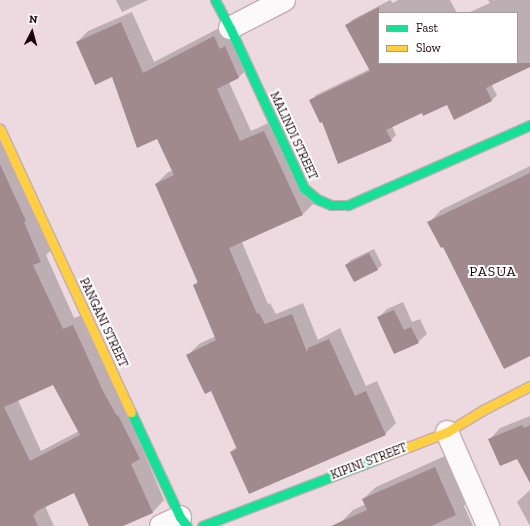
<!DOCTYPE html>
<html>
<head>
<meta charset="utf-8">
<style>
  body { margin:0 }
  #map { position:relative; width:530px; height:526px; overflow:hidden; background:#ecdae0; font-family:"Zilla Slab",serif }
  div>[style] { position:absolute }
  .shadow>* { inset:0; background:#0003 }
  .building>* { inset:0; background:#a18a8e }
  .roads { filter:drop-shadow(1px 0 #c3adb5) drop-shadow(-1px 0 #c3adb5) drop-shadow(0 1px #c3adb5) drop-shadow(0 -1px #c3adb5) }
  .street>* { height:22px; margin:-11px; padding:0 11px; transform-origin:11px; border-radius:11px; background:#fcf9fa }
  .fast>* { height:9px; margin:-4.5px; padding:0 4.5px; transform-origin:4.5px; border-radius:4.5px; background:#16e098 }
  .slow>* { height:9px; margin:-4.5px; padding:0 4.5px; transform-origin:4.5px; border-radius:4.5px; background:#ffcf43 }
  span { translate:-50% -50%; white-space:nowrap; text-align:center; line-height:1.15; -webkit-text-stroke:4px #fefefe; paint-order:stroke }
  .street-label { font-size:12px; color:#1c030c }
  .quarter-label { font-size:14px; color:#1c030c; letter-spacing:1px }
  .legend { position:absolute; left:378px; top:12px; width:140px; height:52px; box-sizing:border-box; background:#fefefe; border:1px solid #a49a9d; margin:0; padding:5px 7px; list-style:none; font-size:12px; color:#1c030c }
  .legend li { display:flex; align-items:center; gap:8px; height:20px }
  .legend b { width:20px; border:1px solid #a49a9d }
  .north { position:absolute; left:12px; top:12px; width:40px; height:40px; -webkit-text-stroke:3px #fefefe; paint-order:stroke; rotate:6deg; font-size:11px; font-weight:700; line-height:16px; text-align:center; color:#1c030c }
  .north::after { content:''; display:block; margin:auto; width:14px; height:18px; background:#1c030c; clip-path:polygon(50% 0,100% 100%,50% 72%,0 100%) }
</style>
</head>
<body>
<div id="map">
  <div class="shadow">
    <div style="clip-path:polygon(116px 0,148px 0,122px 12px)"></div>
    <div style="clip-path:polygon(390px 0,393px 3px,398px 0,450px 0,457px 13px,379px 13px,379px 63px,517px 63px,517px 13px,468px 13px,490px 3px,488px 0,530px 0,530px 66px,491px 84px,497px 95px,492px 100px,447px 103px,422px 112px,392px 126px,396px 135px,391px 140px,323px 121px,311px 101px,316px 95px,370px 69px,347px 26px,352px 20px)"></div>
    <div style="clip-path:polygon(132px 12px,154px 62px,225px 25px,250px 66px,239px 77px,229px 82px,251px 131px,275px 120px,314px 203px,303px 214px,242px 242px,268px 304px,270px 303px,276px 314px,303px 303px,318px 340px,340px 328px,366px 386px,377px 381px,396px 423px,385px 434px,231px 452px,237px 446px,212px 390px,188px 355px,199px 344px,216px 336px,194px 285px,198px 281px,156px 184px,167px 173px,173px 170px,158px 137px,112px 76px,77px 42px,88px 31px)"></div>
    <div style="clip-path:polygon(evenodd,0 123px,52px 249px,46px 255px,74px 318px,85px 314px,164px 500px,153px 512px,120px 526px,90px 526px,75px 491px,45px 506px,54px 526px,0 526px,0 123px,54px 383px,79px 431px,41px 451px,18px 400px,54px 383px)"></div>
    <div style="clip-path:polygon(530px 166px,530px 355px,443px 246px,429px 223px,441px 210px)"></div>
    <div style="clip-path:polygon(374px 249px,382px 265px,377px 270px,346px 265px,351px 260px)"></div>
    <div style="clip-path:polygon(403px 302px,412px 322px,420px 319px,427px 334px,418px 342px,378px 318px,387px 309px)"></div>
    <div style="clip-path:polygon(530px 416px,530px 481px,517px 458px,490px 439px,500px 428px)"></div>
    <div style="clip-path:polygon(447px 455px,468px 501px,464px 506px,473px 526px,342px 526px,341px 522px,353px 510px,366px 504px,363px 499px,376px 487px)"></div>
    <div style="clip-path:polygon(530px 490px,530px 526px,517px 502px)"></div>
  </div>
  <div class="building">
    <div style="clip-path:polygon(379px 7px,379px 63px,530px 63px,530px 67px,486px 88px,492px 101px,454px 120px,447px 105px,423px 116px,422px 113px,386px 130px,392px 141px,338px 164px,322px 122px,320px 123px,309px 100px,370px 71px,345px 25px)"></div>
    <div style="clip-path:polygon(121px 22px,143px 73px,214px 36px,220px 49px,225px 46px,239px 78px,217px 89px,240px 141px,264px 131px,303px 215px,229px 248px,257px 314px,259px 313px,265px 324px,292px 314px,307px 352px,308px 348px,329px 339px,355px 396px,366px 391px,386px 435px,249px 494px,230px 452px,237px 449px,211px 391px,205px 394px,186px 355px,216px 340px,193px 285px,198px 283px,155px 184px,174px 175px,157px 139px,137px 148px,112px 77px,95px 85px,76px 42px)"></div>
    <div style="clip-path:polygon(evenodd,0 164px,26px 221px,24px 222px,41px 262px,33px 265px,63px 329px,73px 325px,104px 393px,117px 416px,118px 415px,140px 459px,131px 464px,153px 513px,123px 526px,89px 526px,74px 493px,35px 512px,36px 514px,33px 515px,38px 526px,0 526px,0 164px,53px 385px,80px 435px,30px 461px,4px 407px,53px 385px)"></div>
    <div style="clip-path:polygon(530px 173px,530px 356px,504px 369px,443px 247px,441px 248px,427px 222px)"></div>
    <div style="clip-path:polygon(369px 253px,378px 270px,354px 282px,345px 265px)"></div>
    <div style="clip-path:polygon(394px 310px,404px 330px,411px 327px,419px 343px,394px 354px,377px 317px)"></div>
    <div style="clip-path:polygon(522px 425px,524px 428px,530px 425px,530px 483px,517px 459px,500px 466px,488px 439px)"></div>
    <div style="clip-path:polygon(435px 467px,456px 515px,431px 526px,331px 526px,367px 510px,362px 499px)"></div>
  </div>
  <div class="roads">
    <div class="street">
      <div style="left:230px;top:28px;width:61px;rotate:-27.4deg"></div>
      <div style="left:447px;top:432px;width:103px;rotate:66.4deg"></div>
      <div style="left:161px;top:526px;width:21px;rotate:-25deg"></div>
    </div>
    <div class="fast">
      <div style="left:215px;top:0;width:32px;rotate:62deg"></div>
      <div style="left:230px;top:28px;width:176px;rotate:65.2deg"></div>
      <div style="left:304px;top:188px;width:17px;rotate:40deg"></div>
      <div style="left:317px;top:199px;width:15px;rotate:23deg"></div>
      <div style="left:331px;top:205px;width:17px"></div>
      <div style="left:348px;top:205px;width:199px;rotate:-23.7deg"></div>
      <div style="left:131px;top:412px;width:116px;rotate:65deg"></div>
      <div style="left:180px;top:517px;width:11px;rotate:52deg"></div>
      <div style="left:202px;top:526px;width:187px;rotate:-20.9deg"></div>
    </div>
    <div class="slow">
      <div style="left:0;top:129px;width:312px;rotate:65.2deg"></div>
      <div style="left:377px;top:459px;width:75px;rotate:-21.1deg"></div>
      <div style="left:447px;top:432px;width:42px;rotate:-31.4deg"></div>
      <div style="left:483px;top:410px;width:53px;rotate:-27.1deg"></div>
    </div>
  </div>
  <div class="street-label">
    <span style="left:293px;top:136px;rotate:65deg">MALINDI STREET</span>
    <span style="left:103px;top:323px;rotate:65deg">PANGANI STREET</span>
    <span style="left:369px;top:462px;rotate:-21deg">KIPINI STREET</span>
  </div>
  <div class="quarter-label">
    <span style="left:493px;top:272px">PASUA</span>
  </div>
  <ul class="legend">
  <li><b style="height:5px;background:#16e098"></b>Fast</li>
  <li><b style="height:5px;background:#ffcf43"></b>Slow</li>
  </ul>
  <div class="north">N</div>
</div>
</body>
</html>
